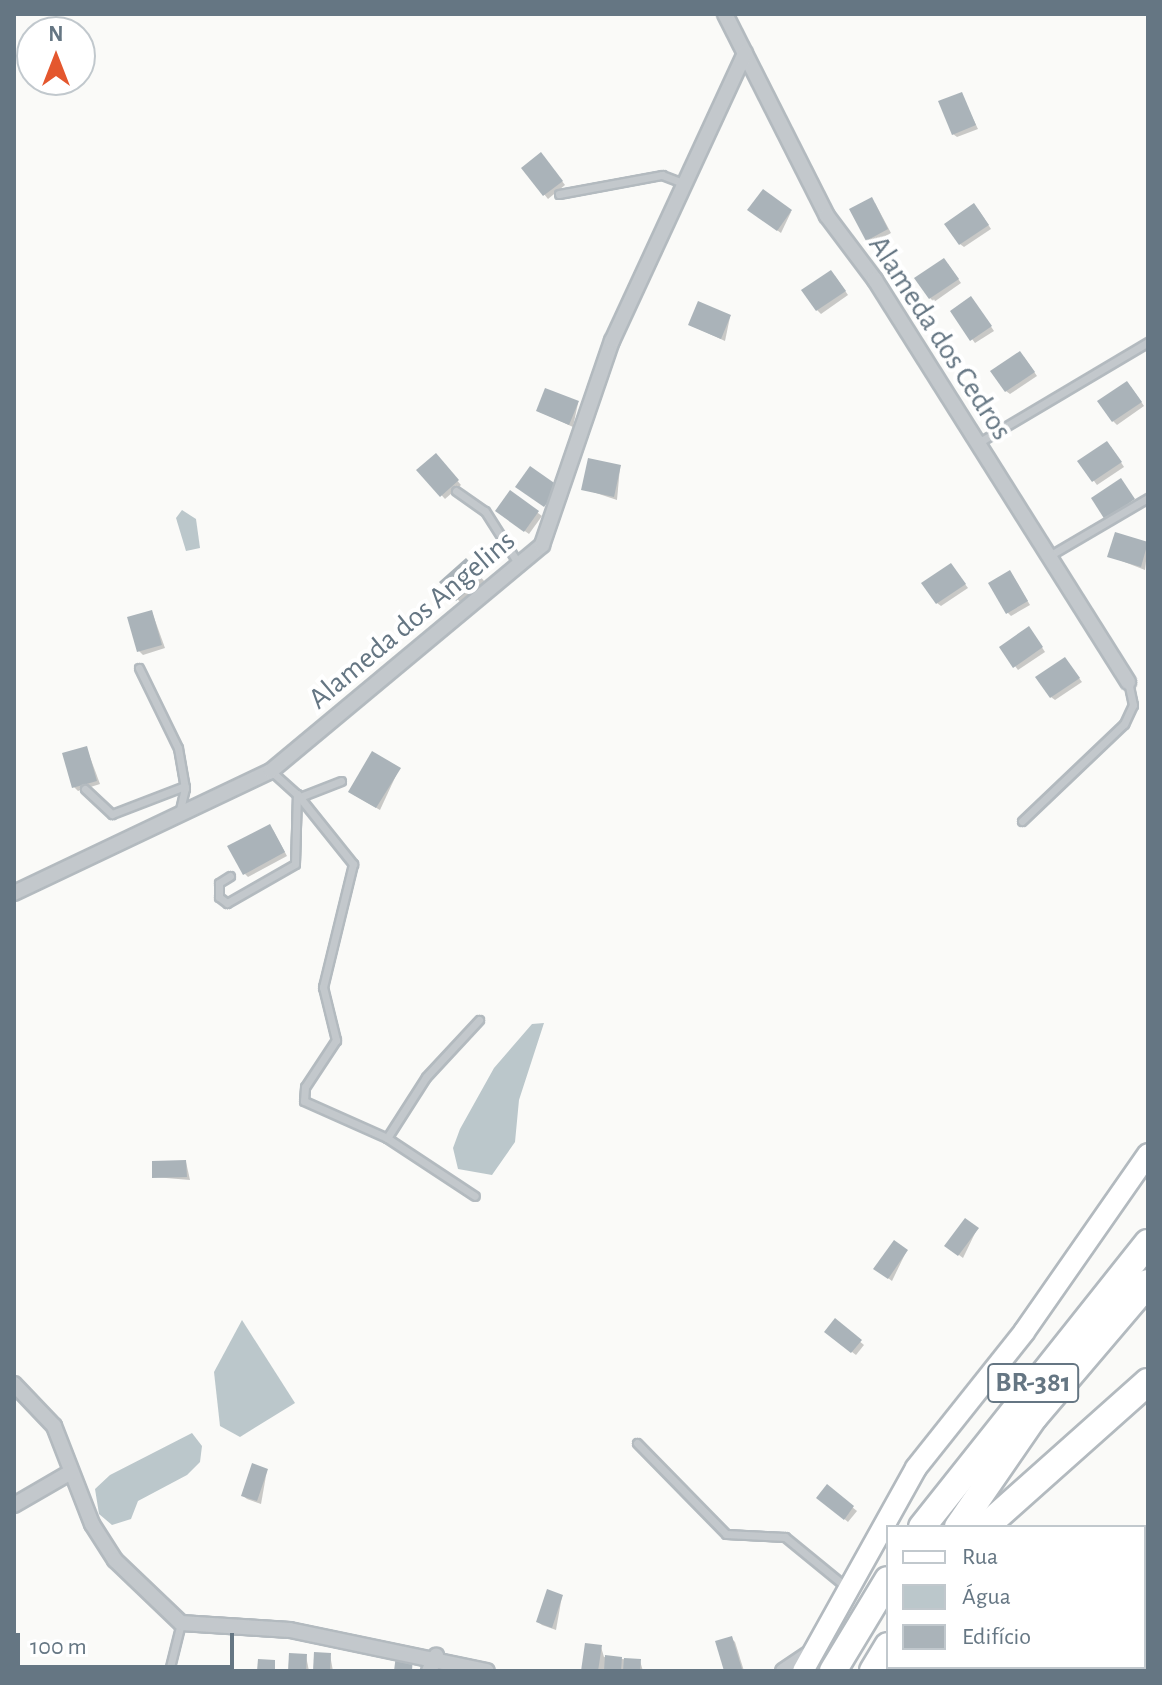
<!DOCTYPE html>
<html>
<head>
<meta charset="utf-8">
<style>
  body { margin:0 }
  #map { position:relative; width:1162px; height:1685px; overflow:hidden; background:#fafaf8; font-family:"Alegreya Sans",sans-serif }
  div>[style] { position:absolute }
  .water>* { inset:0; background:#bbc7cb }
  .shadow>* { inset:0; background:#0003 }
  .building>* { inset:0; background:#aab3b9 }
  .roads { filter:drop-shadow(2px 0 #b3babf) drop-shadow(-2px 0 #b3babf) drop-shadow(0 2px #b3babf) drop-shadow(0 -2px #b3babf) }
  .service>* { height:7px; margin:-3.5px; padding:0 3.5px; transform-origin:3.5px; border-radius:3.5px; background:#c3c8cc }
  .minor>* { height:14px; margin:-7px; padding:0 7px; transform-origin:7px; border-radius:7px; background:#c3c8cc }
  .secondary>* { height:20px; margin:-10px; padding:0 10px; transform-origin:10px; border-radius:10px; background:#fff }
  .motorway>* { height:26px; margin:-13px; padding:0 13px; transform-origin:13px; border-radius:13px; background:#fff }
  span { translate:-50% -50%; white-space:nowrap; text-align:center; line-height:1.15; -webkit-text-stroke:8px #fff; paint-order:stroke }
  .shield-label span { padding:2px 6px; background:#fff; border:2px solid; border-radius:6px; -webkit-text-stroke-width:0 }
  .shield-label { font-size:28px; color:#657683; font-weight:700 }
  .street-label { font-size:30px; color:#657683 }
  .frame { position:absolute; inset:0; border:16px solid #657683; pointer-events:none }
  .legend { position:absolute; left:886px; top:1525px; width:260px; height:144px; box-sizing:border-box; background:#fff; border:2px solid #c1c8cd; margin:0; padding:10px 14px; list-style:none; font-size:24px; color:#657683 }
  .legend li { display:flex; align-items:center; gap:16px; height:40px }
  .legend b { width:40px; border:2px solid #c1c8cd }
  .north { position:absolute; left:16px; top:16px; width:80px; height:80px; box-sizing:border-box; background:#fff; border:2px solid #c1c8cd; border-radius:50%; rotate:0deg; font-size:22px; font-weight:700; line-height:32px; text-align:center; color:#657683 }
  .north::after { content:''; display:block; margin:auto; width:28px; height:36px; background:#e4572e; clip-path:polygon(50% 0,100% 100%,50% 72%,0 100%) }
  .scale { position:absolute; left:16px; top:1633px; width:218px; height:36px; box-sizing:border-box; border:4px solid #657683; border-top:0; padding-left:10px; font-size:24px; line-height:28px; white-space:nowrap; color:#657683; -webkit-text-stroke:6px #fff; paint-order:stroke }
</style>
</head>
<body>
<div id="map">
  <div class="water">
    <div style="clip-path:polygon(182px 510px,196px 519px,200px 548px,186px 551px,176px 518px)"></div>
    <div style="clip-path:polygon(544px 1023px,519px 1100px,515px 1142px,492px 1175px,458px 1169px,453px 1148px,460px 1129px,494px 1068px,532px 1024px)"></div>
    <div style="clip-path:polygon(242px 1320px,295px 1403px,240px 1437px,220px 1426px,214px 1372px)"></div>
    <div style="clip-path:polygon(192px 1433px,202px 1446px,200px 1462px,187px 1475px,138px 1501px,131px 1519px,112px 1525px,99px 1514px,95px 1489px,110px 1475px)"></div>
  </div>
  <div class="shadow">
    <div style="clip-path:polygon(961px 94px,978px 129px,957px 137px,953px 134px)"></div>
    <div style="clip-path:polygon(544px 158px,565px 185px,548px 199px,523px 168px)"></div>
    <div style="clip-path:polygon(875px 203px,891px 233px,871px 244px,867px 240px)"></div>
    <div style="clip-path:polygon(978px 209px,991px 229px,964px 247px,960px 244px)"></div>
    <div style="clip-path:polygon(791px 212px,781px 233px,753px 213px)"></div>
    <div style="clip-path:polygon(948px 264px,961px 283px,934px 302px,930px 298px)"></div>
    <div style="clip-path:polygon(835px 276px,848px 295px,821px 314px,817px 310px)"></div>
    <div style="clip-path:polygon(974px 302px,994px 331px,975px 343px,972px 339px)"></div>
    <div style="clip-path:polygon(730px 317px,725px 341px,690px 325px)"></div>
    <div style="clip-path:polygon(1024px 357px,1037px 376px,1010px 394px,1006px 391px)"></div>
    <div style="clip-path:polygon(1131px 387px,1144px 406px,1117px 425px,1113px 421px)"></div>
    <div style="clip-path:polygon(578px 403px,573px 427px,538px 411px)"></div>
    <div style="clip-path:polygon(1111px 447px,1124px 467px,1097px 485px,1080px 462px)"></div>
    <div style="clip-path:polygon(436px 456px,461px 485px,445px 499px,419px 470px)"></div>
    <div style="clip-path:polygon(620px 467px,617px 500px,584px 489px)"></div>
    <div style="clip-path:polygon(511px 493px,542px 516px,529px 534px,501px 514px)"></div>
    <div style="clip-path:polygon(1116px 535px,1148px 545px,1145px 570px,1109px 556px)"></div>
    <div style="clip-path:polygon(466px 560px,485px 582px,461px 603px,442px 582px)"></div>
    <div style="clip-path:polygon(954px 569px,968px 588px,941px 606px,937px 603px)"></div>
    <div style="clip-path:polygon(1013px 576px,1030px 605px,1011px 616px,1008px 613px)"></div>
    <div style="clip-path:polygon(152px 612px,165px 648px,143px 655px,139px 651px)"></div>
    <div style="clip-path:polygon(1032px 632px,1045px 652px,1018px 670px,1015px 666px)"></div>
    <div style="clip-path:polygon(1068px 663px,1082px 682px,1055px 700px,1051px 697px)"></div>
    <div style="clip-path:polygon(87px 749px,100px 784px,78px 791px,74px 787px)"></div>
    <div style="clip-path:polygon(399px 769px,380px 810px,354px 795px)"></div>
    <div style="clip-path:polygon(273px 830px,287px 856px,248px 877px,245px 874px)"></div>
    <div style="clip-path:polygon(186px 1162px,190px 1180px,154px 1177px)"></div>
    <div style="clip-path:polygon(977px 1229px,963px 1258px,951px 1249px)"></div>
    <div style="clip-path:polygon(906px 1252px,892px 1281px,880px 1272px)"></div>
    <div style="clip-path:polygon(835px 1321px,864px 1345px,856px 1355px,830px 1335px)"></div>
    <div style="clip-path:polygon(267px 1470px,261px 1504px,247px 1499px,243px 1496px)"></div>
    <div style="clip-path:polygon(827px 1487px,857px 1511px,848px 1522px,823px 1501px)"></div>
    <div style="clip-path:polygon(1148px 1527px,1148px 1576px,1144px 1573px)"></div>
    <div style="clip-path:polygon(562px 1596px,556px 1630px,542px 1625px,538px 1622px)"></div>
    <div style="clip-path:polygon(731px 1638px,735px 1642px,744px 1671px,726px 1671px,718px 1642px)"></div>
    <div style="clip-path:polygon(601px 1647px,604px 1657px,640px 1661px,643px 1671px,583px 1671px)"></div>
    <div style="clip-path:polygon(330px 1655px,333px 1671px,315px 1671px)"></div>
    <div style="clip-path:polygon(306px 1656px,309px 1671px,290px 1671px)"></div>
  </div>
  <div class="building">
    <div style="clip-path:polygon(962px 92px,976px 125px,952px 135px,938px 101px)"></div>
    <div style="clip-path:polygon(541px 152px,563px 181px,543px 196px,521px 168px)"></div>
    <div style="clip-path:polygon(763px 189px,792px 210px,777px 231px,747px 210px)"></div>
    <div style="clip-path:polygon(872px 197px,888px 229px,866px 241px,849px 209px)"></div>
    <div style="clip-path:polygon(974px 203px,989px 225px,959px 245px,944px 224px)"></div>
    <div style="clip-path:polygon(944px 258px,959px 279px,929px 299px,914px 278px)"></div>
    <div style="clip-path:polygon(831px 270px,846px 291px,816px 311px,801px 290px)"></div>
    <div style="clip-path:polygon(971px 296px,992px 326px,970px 341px,950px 311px)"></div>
    <div style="clip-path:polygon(698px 301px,731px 315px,721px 339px,688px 325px)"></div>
    <div style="clip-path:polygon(1020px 351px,1035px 372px,1005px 392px,990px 371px)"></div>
    <div style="clip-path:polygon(1127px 381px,1142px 402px,1112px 422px,1097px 401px)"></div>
    <div style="clip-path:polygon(545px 388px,579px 401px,569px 425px,536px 411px)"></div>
    <div style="clip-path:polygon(1107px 441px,1122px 462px,1092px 482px,1077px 461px)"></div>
    <div style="clip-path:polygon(436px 453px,459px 480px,440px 497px,416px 470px)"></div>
    <div style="clip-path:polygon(588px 458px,621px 465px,614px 497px,581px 490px)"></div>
    <div style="clip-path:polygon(530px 466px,560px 487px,544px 507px,515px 487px)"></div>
    <div style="clip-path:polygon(1121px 478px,1135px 499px,1105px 520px,1091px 498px)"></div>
    <div style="clip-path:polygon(510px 490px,539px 511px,524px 532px,495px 511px)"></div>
    <div style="clip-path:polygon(1115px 532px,1148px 542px,1141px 567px,1107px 557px)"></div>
    <div style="clip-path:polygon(466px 558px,483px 577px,456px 601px,439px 582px)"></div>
    <div style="clip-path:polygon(951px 563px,966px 584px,936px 604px,921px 583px)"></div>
    <div style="clip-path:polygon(1010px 570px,1028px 601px,1006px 614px,988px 583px)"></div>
    <div style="clip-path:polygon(152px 610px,162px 645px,137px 652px,127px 617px)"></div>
    <div style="clip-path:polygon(1029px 626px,1043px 647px,1013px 668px,999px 647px)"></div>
    <div style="clip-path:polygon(1065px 657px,1080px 678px,1050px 698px,1035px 677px)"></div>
    <div style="clip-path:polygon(87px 746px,97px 781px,72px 788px,62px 753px)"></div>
    <div style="clip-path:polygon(372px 751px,401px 768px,376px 808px,348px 792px)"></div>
    <div style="clip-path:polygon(270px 824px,285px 852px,243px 875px,227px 846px)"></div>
    <div style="clip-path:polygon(186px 1160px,187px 1177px,152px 1178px,152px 1161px)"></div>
    <div style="clip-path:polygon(965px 1218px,979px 1228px,958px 1256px,944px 1246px)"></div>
    <div style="clip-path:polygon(894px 1240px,908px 1250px,888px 1279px,873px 1269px)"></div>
    <div style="clip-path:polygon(835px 1318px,862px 1340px,851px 1353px,824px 1332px)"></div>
    <div style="clip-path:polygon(252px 1463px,268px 1469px,257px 1501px,241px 1496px)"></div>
    <div style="clip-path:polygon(827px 1484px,854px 1506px,844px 1520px,816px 1498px)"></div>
    <div style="clip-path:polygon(1148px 1524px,1148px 1576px,1144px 1573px)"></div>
    <div style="clip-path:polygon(547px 1589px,563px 1595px,552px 1628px,536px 1622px)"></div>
    <div style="clip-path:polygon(732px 1636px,742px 1669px,724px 1671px,715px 1641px)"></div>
    <div style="clip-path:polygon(585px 1643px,602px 1645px,598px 1671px,581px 1671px)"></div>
    <div style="clip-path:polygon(314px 1652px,331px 1653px,330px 1671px,313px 1671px)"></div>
    <div style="clip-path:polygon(289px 1653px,307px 1654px,306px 1671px,288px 1671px)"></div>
    <div style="clip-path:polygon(396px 1655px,413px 1656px,412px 1671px,394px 1671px)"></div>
    <div style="clip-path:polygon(605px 1655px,622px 1657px,621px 1671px,604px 1671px)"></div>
    <div style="clip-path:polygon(624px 1658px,641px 1659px,640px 1671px,623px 1671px)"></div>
    <div style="clip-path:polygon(258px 1659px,275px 1660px,275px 1671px,257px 1671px)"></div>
  </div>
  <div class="roads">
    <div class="service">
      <div style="left:559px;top:194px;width:105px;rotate:-10.5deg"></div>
      <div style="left:662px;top:175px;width:25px;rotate:21deg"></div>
      <div style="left:978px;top:443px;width:198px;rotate:-30.7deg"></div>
      <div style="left:456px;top:491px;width:35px;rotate:35deg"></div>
      <div style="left:485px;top:511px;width:62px;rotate:57.6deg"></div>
      <div style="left:1049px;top:556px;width:115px;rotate:-30.4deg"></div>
      <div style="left:139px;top:668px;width:89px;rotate:64deg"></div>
      <div style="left:178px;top:748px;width:41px;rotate:80.1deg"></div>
      <div style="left:185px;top:788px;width:26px;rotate:103deg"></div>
      <div style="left:271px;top:771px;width:39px;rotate:42deg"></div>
      <div style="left:300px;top:797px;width:44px;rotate:-21.3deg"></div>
      <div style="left:85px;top:789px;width:37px;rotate:43deg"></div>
      <div style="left:112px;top:814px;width:78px;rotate:-21deg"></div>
      <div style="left:297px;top:794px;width:90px;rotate:51.3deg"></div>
      <div style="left:353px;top:864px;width:127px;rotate:103.7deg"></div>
      <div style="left:323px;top:987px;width:55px;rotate:76.2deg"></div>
      <div style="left:336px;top:1040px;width:56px;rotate:123.4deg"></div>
      <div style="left:305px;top:1087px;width:14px;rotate:94deg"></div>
      <div style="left:304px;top:1101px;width:91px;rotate:24deg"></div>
      <div style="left:387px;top:1138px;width:105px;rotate:33.4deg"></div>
      <div style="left:1022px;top:821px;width:141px;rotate:-43.6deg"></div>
      <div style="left:1124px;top:724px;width:21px;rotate:-65deg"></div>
      <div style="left:1133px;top:705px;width:24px;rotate:-102deg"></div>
      <div style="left:230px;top:876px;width:13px;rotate:148deg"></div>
      <div style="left:219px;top:883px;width:14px;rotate:90deg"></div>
      <div style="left:219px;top:897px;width:10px;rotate:37deg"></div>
      <div style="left:227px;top:903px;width:78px;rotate:-29.8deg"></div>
      <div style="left:295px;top:864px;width:70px;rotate:-88.4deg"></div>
      <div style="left:387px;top:1138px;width:72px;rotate:-57.4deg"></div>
      <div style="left:426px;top:1077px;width:78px;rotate:-47.1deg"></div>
      <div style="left:637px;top:1443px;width:127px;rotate:45.6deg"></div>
      <div style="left:726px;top:1534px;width:59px;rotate:2.9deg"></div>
      <div style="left:785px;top:1537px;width:79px;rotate:39.3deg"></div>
      <div style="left:169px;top:1671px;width:49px;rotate:-76deg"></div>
    </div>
    <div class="minor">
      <div style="left:725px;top:14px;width:226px;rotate:63.2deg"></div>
      <div style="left:827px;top:216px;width:80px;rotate:53.1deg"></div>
      <div style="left:875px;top:280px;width:475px;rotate:57.8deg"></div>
      <div style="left:14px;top:893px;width:284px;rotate:-25.4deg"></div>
      <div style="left:271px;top:771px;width:353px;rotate:-39.8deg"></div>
      <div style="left:542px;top:545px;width:216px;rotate:-71.1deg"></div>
      <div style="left:612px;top:341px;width:317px;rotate:-65.2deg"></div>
      <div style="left:14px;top:1384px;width:58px;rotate:46.4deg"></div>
      <div style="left:54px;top:1426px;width:105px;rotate:68.8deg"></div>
      <div style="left:92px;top:1524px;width:43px;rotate:57.4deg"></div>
      <div style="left:115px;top:1560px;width:91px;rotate:43.7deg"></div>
      <div style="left:181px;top:1623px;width:109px;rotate:3.7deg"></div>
      <div style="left:290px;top:1630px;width:201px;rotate:11.8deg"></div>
      <div style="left:14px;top:1505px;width:66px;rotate:-30.1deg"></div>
      <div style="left:429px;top:1671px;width:17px;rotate:-65deg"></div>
      <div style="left:783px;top:1671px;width:34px;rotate:-34deg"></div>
    </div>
    <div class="secondary">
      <div style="left:803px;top:1671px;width:232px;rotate:-60.9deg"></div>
      <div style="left:916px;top:1468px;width:174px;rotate:-51.5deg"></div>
      <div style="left:1024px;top:1332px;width:217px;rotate:-55.1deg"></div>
    </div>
    <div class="motorway">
      <div style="left:922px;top:1527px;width:363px;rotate:-51.5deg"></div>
      <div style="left:958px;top:1527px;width:134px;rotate:-55.4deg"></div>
      <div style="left:1034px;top:1417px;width:176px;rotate:-49.6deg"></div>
      <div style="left:985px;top:1527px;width:218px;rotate:-41.7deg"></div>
      <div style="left:833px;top:1671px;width:106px;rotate:-58.9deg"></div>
      <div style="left:873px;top:1671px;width:29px;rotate:-59deg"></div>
    </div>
  </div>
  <div class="shield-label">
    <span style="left:1033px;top:1383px">BR-381</span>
  </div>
  <div class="street-label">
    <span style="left:940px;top:338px;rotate:57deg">Alameda dos Cedros</span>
    <span style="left:412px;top:620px;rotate:-40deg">Alameda dos Angelins</span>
  </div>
  <div class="frame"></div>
  <ul class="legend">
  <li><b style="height:10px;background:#fff"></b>Rua</li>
  <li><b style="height:22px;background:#bbc7cb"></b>Água</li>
  <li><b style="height:22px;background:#aab3b9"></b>Edifício</li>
  </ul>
  <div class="north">N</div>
  <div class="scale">100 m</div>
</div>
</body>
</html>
